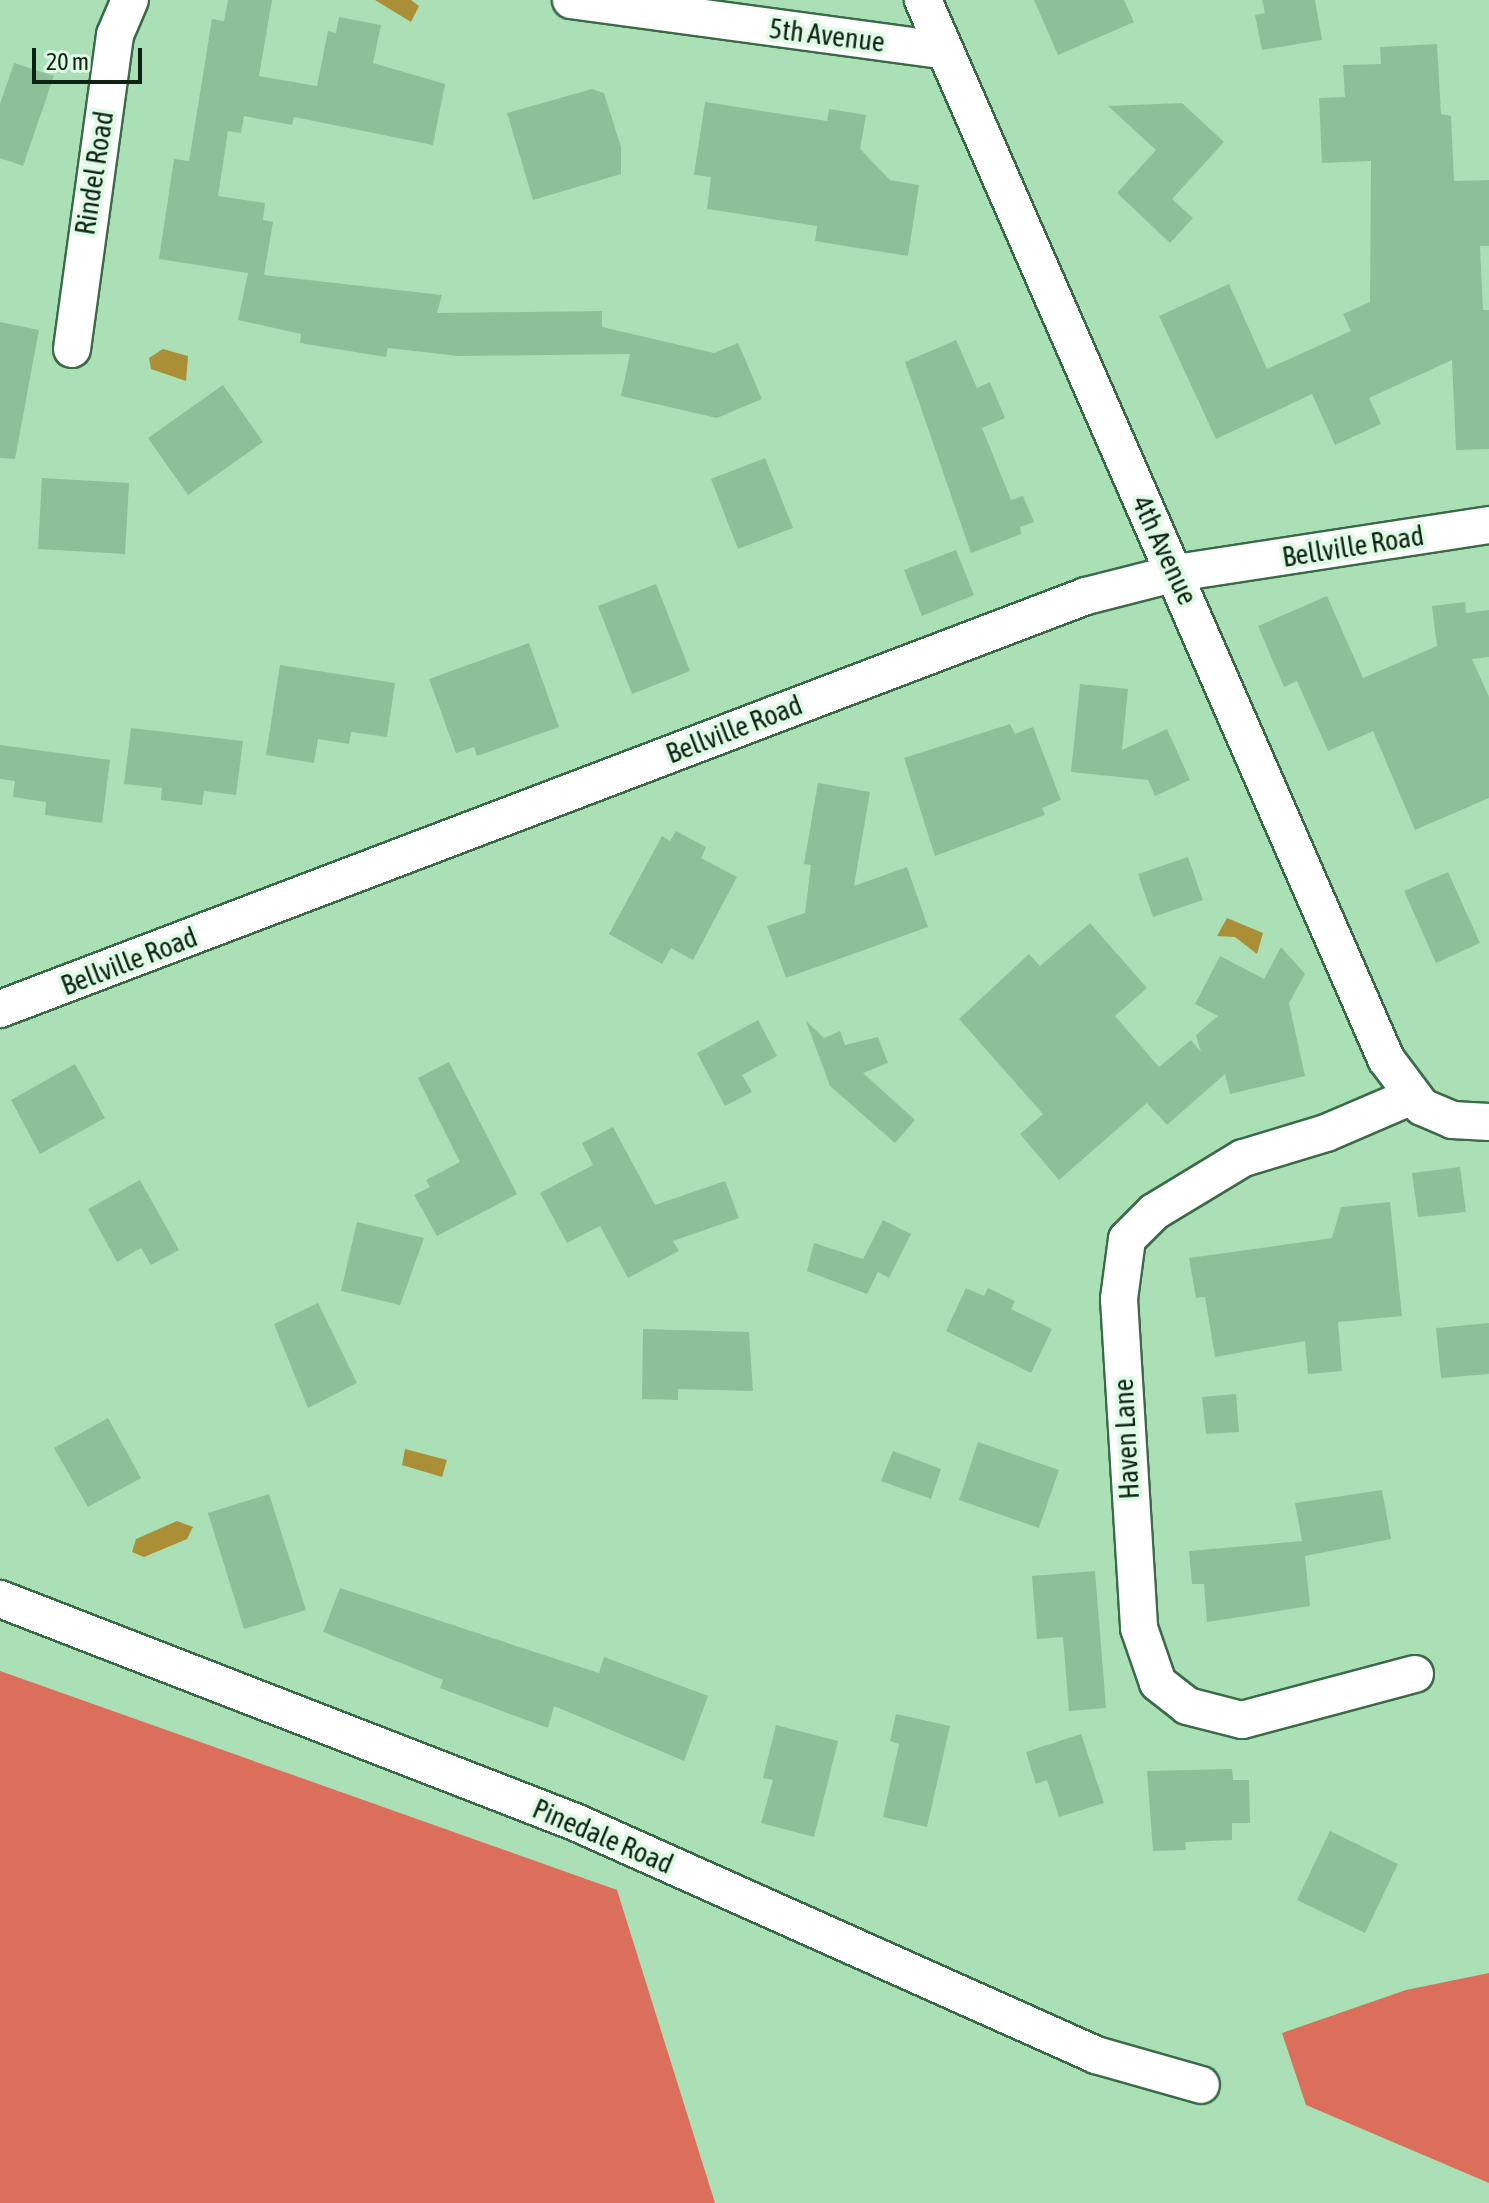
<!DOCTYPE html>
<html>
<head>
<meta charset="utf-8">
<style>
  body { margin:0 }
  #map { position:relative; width:1489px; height:2203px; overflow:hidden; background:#abe0b7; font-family:"Asap Condensed",sans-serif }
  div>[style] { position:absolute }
  .forest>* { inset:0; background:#db6f5c }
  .water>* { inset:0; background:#ab8f36 }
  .building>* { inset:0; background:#8dc099 }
  .roads { filter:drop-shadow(2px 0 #3a6b47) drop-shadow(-2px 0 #3a6b47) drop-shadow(0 2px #3a6b47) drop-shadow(0 -2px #3a6b47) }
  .minor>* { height:36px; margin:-18px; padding:0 18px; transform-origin:18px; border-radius:18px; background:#fff }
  span { translate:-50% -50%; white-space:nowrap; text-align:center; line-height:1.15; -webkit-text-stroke:8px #dffae5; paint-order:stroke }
  .street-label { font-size:28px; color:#0d2213 }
  .scale { position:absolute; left:32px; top:48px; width:110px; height:36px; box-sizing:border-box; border:4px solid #0d2213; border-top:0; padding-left:10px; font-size:24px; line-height:28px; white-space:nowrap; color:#0d2213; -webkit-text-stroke:6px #dffae5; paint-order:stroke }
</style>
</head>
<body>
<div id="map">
  <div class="forest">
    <div style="clip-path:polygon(0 1671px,617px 1890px,715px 2203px,0 2203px)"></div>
    <div style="clip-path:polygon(1489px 1973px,1489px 2183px,1306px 2105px,1282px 2033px,1406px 1990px)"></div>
  </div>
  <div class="water">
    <div style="clip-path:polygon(375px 0,411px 0,419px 6px,411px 22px)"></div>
    <div style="clip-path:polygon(163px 349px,188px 356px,186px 381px,151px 369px,149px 358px)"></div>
    <div style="clip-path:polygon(1227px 918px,1263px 933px,1257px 954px,1235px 937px,1217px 936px)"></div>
    <div style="clip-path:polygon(405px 1449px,447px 1460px,442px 1477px,402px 1465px)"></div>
    <div style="clip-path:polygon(177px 1521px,193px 1527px,187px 1539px,144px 1557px,132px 1552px,136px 1539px)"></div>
  </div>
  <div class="building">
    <div style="clip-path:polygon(228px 0,272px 0,259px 76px,317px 86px,328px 31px,336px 33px,339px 17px,381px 25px,373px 63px,445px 84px,433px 145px,294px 117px,292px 125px,244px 116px,241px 133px,228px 131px,218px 196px,265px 203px,263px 220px,273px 222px,264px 275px,442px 295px,437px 313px,602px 311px,602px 327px,714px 353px,738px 343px,762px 399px,717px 418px,621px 396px,630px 354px,458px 356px,388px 348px,386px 357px,300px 343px,301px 334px,238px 320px,248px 273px,159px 259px,174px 159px,189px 161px,212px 19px,224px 21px)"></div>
    <div style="clip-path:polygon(1034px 0,1124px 0,1134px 22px,1058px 55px)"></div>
    <div style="clip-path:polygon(1262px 0,1315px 0,1322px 40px,1262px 50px,1255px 15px,1265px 13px)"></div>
    <div style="clip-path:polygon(1437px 44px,1441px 114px,1451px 116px,1454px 181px,1489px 180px,1489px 246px,1480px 246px,1483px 310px,1489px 310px,1489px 449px,1456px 450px,1452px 360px,1369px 398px,1381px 424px,1335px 445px,1312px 394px,1216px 439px,1159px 316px,1229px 284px,1267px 369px,1351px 331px,1343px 314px,1370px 302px,1371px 161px,1322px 163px,1319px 98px,1345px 97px,1343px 65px,1381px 64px,1380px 47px)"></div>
    <div style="clip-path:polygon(14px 63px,54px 76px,23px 166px,0 158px,0 104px)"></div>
    <div style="clip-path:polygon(592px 89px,604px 93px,621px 147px,621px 174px,533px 200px,507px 113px)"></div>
    <div style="clip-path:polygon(705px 102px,827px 121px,829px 109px,866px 115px,860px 149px,890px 180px,919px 185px,908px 256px,815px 241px,817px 226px,707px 209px,711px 177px,694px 175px)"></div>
    <div style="clip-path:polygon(1182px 103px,1224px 142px,1172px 199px,1193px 218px,1170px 243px,1117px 193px,1156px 150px,1108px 106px)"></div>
    <div style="clip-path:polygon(0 322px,39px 330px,15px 459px,0 458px)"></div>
    <div style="clip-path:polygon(956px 340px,977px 388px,990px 382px,1005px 418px,982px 428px,1011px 500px,1023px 496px,1034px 522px,1020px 527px,1021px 534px,971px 553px,905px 362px)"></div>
    <div style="clip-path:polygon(223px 385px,263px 442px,188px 495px,148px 438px)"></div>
    <div style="clip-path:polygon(765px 458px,793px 528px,738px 549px,711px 479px)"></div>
    <div style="clip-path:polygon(42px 478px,129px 483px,125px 554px,38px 549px)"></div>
    <div style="clip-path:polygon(956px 550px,974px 595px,922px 616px,904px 570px)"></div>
    <div style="clip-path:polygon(656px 584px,690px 671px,632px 694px,598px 606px)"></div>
    <div style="clip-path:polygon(1327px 596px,1363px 678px,1437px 646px,1432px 606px,1465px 602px,1466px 613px,1489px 610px,1489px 657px,1472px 659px,1489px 697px,1489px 798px,1415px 830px,1373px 731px,1328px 751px,1297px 681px,1284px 687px,1258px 626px)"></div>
    <div style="clip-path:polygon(529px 643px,559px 727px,477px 756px,474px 747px,456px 753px,429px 679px)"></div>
    <div style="clip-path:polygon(280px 665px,395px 683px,387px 737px,351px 732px,349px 744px,318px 739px,314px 763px,266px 755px)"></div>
    <div style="clip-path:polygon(1080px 684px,1128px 689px,1122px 750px,1167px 729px,1190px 780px,1155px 796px,1148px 780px,1071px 772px)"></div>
    <div style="clip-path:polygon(1010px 724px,1015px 734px,1033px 727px,1061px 800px,1042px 808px,1045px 815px,935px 856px,904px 758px)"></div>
    <div style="clip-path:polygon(131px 728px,243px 741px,236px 795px,204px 791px,202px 805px,161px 800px,162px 788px,124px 784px)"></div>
    <div style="clip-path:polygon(0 745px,110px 760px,102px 823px,45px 815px,46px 802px,13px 797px,15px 781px,0 779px)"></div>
    <div style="clip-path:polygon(818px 783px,870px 792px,854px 886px,907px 867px,928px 927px,786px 978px,767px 926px,805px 913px,811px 865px,804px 864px)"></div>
    <div style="clip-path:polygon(676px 831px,706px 847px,701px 858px,737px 877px,693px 960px,671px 948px,662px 964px,609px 934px,662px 836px,670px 841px)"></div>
    <div style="clip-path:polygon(1188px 857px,1203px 900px,1153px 917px,1138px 874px)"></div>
    <div style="clip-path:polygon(1448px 872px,1480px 943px,1436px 963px,1404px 891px)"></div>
    <div style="clip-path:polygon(1090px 923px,1147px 988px,1115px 1016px,1159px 1067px,1191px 1040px,1201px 1052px,1196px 1035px,1218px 1016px,1195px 1004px,1220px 956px,1264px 979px,1281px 947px,1305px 974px,1289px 1003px,1305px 1076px,1230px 1094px,1225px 1074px,1167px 1125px,1147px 1103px,1059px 1180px,1020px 1134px,1043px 1114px,959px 1019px,1029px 954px,1040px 966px)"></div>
    <div style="clip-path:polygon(758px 1020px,777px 1056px,742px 1075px,752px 1092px,725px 1106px,697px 1053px)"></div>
    <div style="clip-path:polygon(806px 1021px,824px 1038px,840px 1031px,845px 1045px,878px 1037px,888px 1063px,863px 1073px,915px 1120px,895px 1143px,830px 1086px)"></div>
    <div style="clip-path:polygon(449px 1062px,517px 1194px,437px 1236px,414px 1195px,430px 1187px,426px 1180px,460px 1162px,418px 1078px)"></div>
    <div style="clip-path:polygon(75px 1064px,105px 1118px,40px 1154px,11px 1100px)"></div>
    <div style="clip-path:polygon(613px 1127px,655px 1205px,725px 1181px,739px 1218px,673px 1241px,679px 1251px,628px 1278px,600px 1226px,567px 1243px,540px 1193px,593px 1165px,582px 1143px)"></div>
    <div style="clip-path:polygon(1460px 1167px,1466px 1212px,1418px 1217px,1412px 1173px)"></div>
    <div style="clip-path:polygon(140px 1180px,179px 1250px,151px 1265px,141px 1248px,117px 1262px,88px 1209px)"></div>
    <div style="clip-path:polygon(1390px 1202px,1402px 1316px,1338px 1322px,1342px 1371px,1308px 1374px,1305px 1341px,1215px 1357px,1205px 1297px,1196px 1298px,1189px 1258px,1332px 1238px,1341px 1207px)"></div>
    <div style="clip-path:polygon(883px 1220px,911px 1234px,889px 1278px,878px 1272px,867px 1294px,807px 1271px,814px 1243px,863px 1259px)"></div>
    <div style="clip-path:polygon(357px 1222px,424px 1238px,400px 1305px,341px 1291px)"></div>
    <div style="clip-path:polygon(966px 1288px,984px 1296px,988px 1288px,1015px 1301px,1011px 1309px,1052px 1329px,1031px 1373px,946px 1331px)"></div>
    <div style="clip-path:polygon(318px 1303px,357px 1383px,308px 1408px,274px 1324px)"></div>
    <div style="clip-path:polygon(1489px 1323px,1489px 1374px,1441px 1378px,1436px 1328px)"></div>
    <div style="clip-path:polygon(643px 1329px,749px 1332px,753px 1391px,678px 1389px,678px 1400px,642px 1399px)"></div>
    <div style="clip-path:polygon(1236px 1394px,1239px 1432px,1206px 1434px,1202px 1397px)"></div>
    <div style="clip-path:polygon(108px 1418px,141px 1478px,88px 1507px,54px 1448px)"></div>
    <div style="clip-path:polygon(978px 1442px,1059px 1470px,1039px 1528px,959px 1500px)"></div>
    <div style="clip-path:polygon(893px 1451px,941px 1469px,931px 1499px,881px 1481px)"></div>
    <div style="clip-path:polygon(1382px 1490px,1391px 1539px,1305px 1556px,1310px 1606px,1207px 1622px,1204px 1584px,1192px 1584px,1189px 1551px,1302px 1541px,1295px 1503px)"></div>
    <div style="clip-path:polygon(269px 1494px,306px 1610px,244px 1629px,208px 1513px)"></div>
    <div style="clip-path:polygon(1095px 1571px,1106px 1708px,1069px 1711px,1063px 1637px,1037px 1639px,1032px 1576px)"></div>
    <div style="clip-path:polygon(340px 1588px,599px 1673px,604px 1657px,708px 1696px,684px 1761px,554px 1706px,548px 1728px,440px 1688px,443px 1680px,323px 1632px)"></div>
    <div style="clip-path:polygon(896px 1714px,950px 1726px,927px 1827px,883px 1817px,899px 1744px,890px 1741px)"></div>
    <div style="clip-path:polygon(776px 1725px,838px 1741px,814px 1837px,761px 1823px,773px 1780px,763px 1778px)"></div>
    <div style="clip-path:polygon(1081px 1734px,1104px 1803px,1059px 1817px,1047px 1780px,1036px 1784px,1026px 1752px)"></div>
    <div style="clip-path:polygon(1232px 1769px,1233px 1780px,1249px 1780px,1250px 1823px,1232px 1823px,1232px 1840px,1185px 1842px,1186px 1850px,1153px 1851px,1147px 1771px)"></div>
    <div style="clip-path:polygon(1330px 1831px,1398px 1864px,1365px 1933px,1297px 1900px)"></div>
  </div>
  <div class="roads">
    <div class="minor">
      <div style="left:571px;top:0;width:373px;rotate:7.7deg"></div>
      <div style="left:923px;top:0;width:1156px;rotate:66.38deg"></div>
      <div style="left:1386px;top:1059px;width:60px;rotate:53.1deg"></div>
      <div style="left:1422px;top:1107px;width:33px;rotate:23deg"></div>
      <div style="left:1452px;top:1120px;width:37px;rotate:3deg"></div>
      <div style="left:72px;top:349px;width:317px;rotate:-82.2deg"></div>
      <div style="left:115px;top:35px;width:38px;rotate:-67deg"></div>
      <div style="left:0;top:1009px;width:1162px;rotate:-20.82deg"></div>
      <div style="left:1086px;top:596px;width:93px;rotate:-14.3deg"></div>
      <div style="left:1176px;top:573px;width:317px;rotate:-8.7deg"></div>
      <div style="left:1410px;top:1097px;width:91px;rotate:156.8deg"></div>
      <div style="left:1326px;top:1133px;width:87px;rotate:163.2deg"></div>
      <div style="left:1243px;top:1158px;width:104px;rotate:148.8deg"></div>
      <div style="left:1154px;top:1212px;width:38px;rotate:135deg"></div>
      <div style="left:1127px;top:1239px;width:61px;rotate:97.6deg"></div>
      <div style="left:1119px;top:1299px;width:330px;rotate:86.5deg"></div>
      <div style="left:1139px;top:1628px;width:58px;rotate:70.9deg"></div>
      <div style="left:1158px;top:1683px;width:37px;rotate:38deg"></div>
      <div style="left:1187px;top:1706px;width:57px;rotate:14.3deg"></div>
      <div style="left:1242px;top:1720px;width:179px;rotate:-14.9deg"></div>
      <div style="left:0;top:1599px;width:617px;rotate:21.2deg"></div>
      <div style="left:575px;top:1822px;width:571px;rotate:24.09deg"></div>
      <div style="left:1096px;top:2055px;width:109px;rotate:15.9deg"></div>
    </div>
  </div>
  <div class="street-label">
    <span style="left:827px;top:35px;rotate:7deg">5th Avenue</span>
    <span style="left:94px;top:173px;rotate:-81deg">Rindel Road</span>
    <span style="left:1353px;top:546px;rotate:-9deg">Bellville Road</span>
    <span style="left:1165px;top:550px;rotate:65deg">4th Avenue</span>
    <span style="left:734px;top:729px;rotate:-21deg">Bellville Road</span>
    <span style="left:129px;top:961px;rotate:-21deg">Bellville Road</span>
    <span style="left:1126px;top:1439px;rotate:-93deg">Haven Lane</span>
    <span style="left:603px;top:1836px;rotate:23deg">Pinedale Road</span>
  </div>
  <div class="scale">20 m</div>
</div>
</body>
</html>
